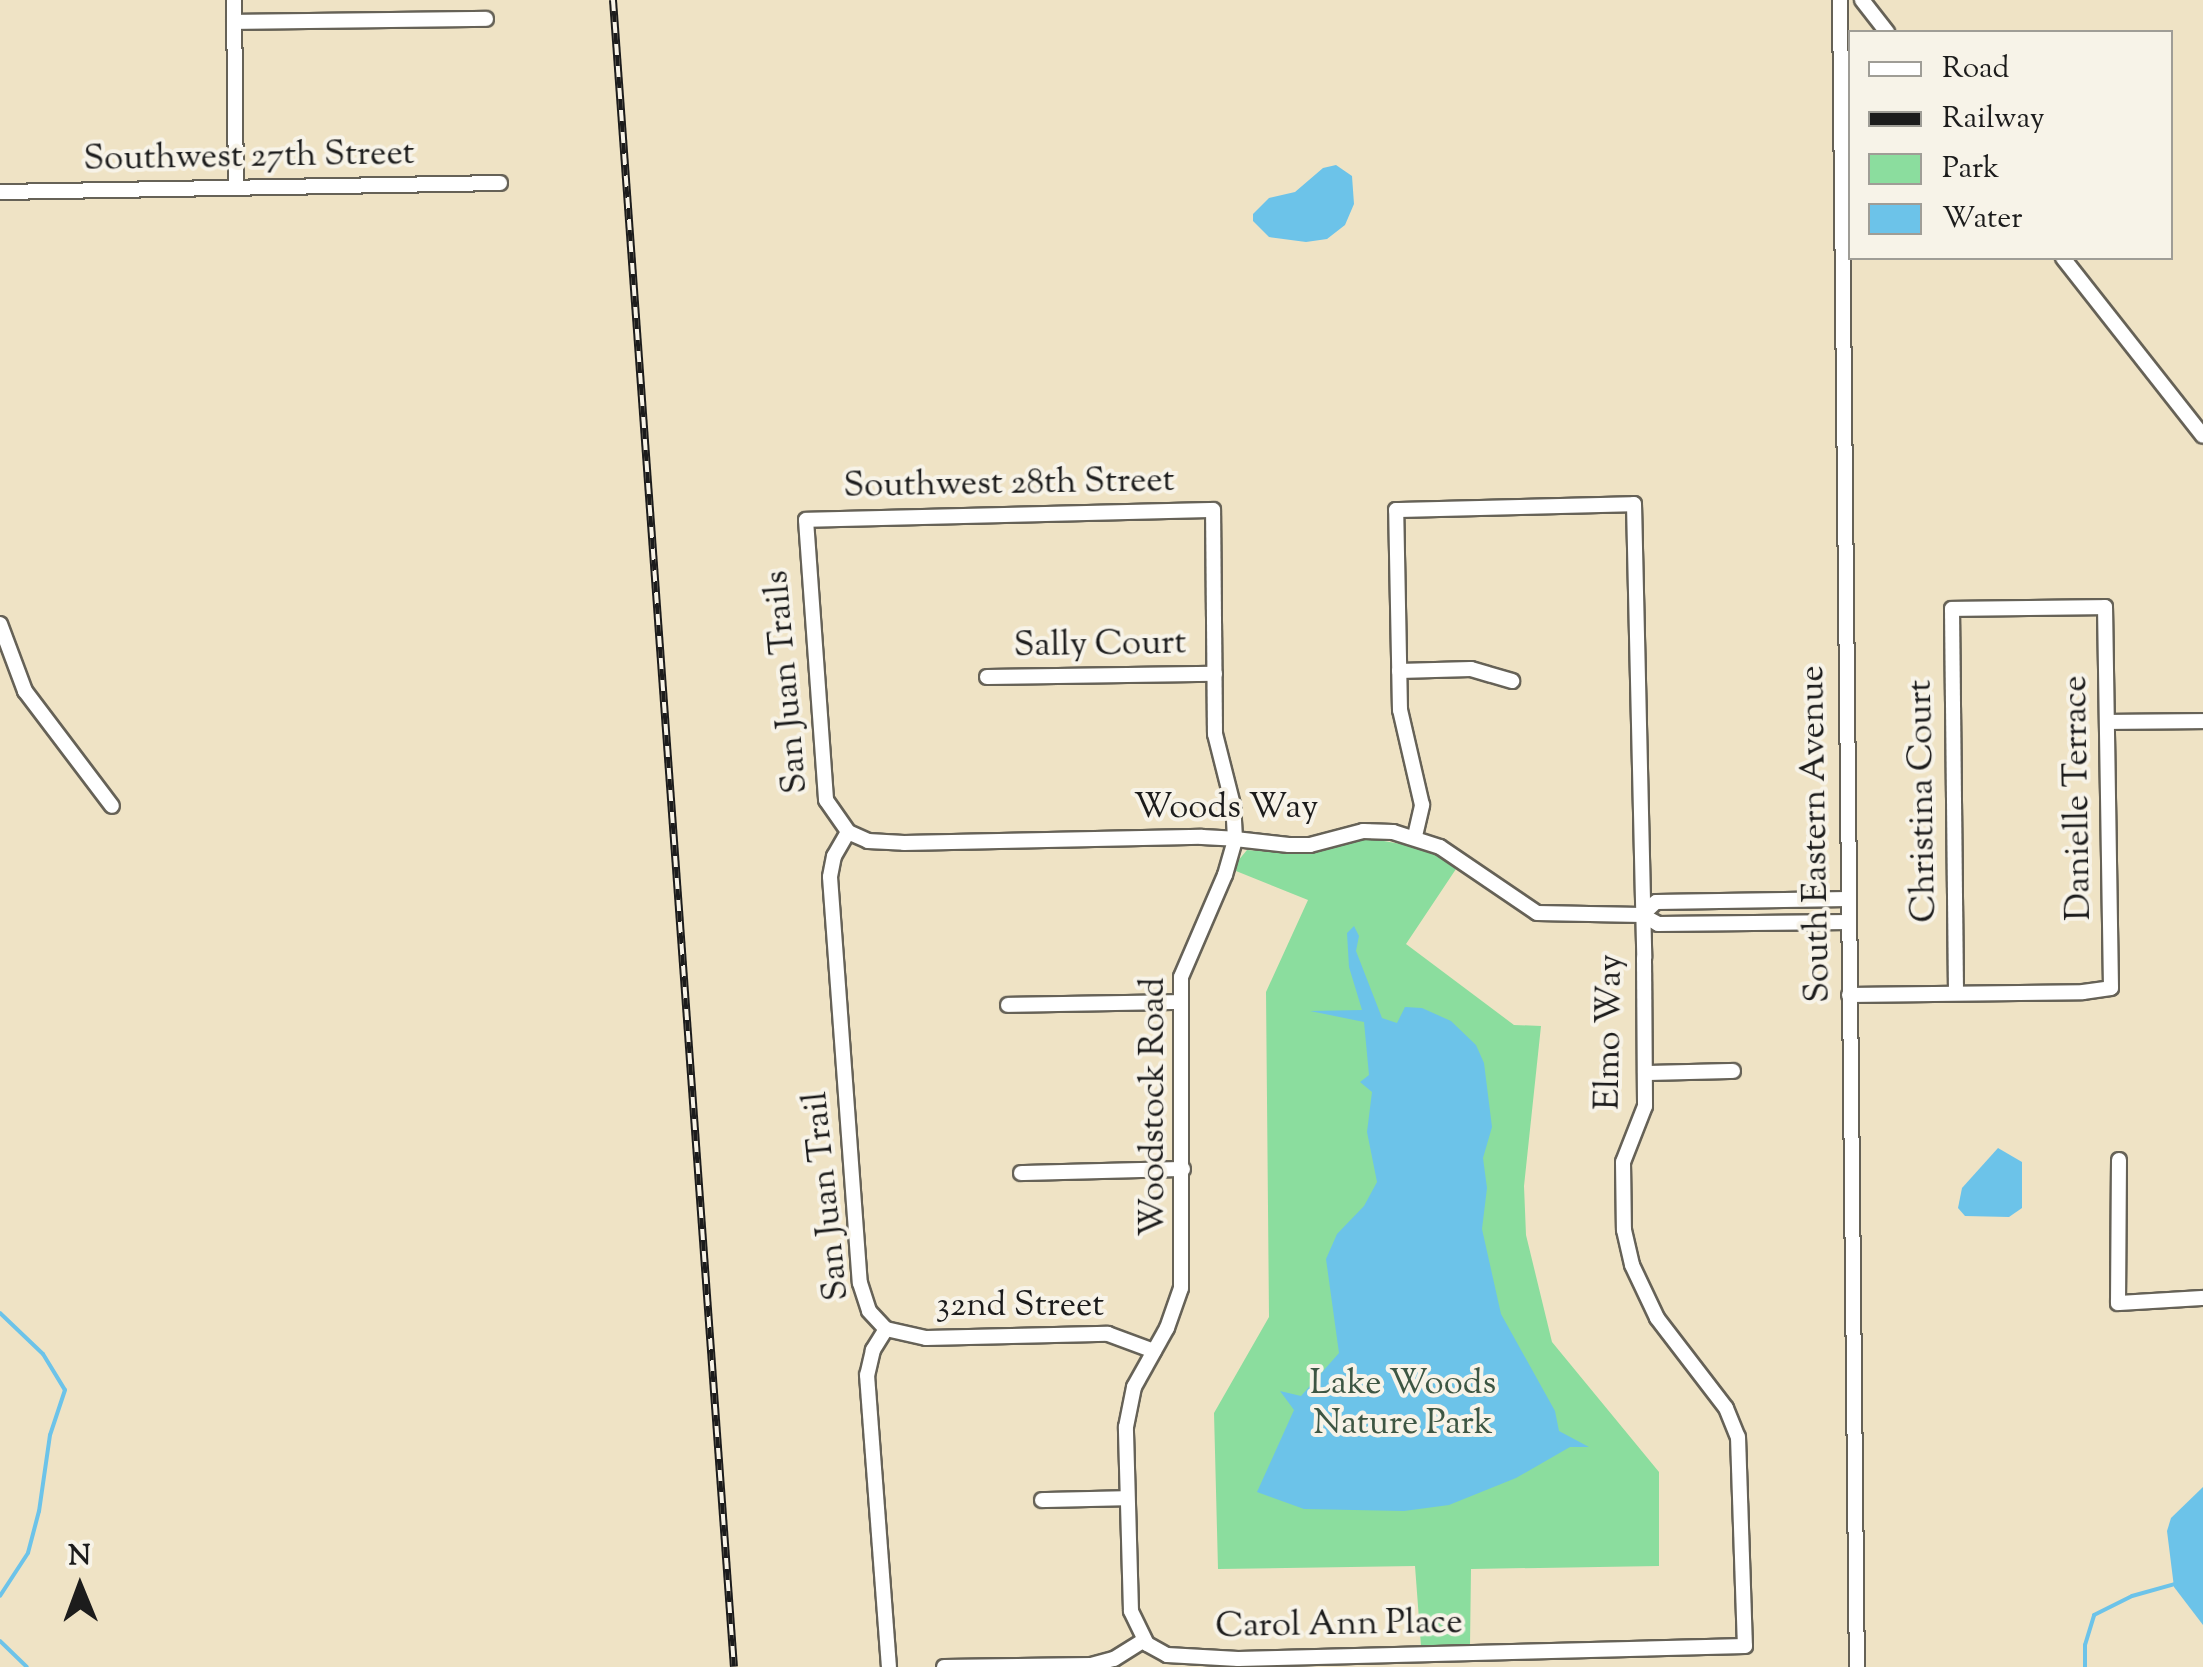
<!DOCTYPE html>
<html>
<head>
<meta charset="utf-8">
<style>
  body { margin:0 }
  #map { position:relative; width:2203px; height:1667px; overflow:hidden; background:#efe3c5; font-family:"Sorts Mill Goudy",serif }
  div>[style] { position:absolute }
  .green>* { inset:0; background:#8bdd9e }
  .water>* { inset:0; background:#6cc3e9 }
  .stream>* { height:4px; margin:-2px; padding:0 2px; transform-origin:2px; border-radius:2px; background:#6cc3e9 }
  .roads { filter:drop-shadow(2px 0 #666257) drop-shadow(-2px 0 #666257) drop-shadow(0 2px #666257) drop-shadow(0 -2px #666257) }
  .minor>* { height:14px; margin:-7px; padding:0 7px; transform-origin:7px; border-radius:7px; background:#fff }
  .rail>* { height:8px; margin-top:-4px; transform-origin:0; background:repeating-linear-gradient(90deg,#f7f3e8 0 11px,#1c1c1c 0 22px); box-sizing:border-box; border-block:2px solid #1c1c1c }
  span { translate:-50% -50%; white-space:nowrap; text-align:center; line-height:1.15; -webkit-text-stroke:8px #f7f3e8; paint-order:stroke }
  .street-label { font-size:35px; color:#1c1c1c }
  .park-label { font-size:35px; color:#3d5643 }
  .legend { position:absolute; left:1848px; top:30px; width:325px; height:230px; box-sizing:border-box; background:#f7f3e8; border:2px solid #9f9d96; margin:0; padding:12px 18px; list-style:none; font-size:30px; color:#1c1c1c }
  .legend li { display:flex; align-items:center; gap:20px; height:50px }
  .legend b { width:50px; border:2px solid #9f9d96 }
  .north { position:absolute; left:30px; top:1537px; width:100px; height:100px; -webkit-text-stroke:8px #f7f3e8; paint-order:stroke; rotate:359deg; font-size:28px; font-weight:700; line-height:40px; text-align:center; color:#1c1c1c }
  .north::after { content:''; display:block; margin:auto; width:35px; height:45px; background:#1c1c1c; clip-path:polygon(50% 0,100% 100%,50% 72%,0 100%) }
</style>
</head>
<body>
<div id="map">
  <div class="green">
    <div style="clip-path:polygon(1367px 838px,1429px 849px,1458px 866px,1406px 944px,1514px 1025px,1541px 1026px,1524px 1186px,1526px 1235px,1552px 1342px,1659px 1472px,1659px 1566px,1471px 1569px,1470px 1646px,1421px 1646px,1415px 1566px,1218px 1569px,1214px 1413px,1269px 1317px,1266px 992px,1308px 900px,1236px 871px,1237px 862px,1247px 850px,1298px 854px)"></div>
  </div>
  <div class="water">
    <div style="clip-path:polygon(1336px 165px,1352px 176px,1354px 204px,1345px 225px,1327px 239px,1306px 242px,1269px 237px,1253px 221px,1253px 214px,1269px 198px,1295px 192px,1323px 168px)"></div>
    <div style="clip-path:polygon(1354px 926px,1359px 936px,1356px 951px,1382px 1018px,1397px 1023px,1405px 1007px,1422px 1008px,1451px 1021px,1476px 1045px,1484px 1063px,1492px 1127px,1483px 1158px,1487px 1188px,1482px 1229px,1501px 1314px,1555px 1411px,1559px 1431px,1589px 1447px,1570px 1447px,1516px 1478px,1449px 1505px,1404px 1511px,1304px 1509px,1257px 1492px,1294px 1410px,1280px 1391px,1301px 1396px,1339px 1353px,1326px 1259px,1337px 1234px,1364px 1206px,1377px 1182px,1367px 1132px,1372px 1092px,1360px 1082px,1369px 1075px,1364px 1022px,1310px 1011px,1362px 1010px,1349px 967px,1347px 933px)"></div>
    <div style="clip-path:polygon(1998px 1148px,2022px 1162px,2022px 1208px,2009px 1217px,1965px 1216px,1958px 1208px,1962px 1188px)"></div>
    <div style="clip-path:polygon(2203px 1487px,2203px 1625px,2174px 1587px,2167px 1531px,2171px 1518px)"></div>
  </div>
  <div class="stream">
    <div style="left:0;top:1313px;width:59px;rotate:43.6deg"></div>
    <div style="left:43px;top:1354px;width:42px;rotate:58.6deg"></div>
    <div style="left:65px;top:1390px;width:47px;rotate:108.4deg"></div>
    <div style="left:50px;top:1435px;width:77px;rotate:98.2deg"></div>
    <div style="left:39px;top:1511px;width:43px;rotate:104.7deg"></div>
    <div style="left:28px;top:1553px;width:51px;rotate:123.1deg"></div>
    <div style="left:0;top:1641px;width:37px;rotate:44deg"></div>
    <div style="left:2085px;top:1667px;width:22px;rotate:-90deg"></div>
    <div style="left:2085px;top:1645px;width:31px;rotate:-73deg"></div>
    <div style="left:2094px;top:1615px;width:42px;rotate:-26.6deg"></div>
    <div style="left:2132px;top:1596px;width:45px;rotate:-15.6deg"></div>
  </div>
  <div class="roads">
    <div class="minor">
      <div style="left:234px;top:0;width:188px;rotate:89.4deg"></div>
      <div style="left:1840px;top:0;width:1667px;rotate:89.42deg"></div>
      <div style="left:1862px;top:0;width:41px;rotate:52deg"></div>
      <div style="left:234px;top:22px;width:252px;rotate:-0.7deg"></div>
      <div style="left:0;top:192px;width:500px;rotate:-1.03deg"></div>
      <div style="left:2063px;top:258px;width:226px;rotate:51.8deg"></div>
      <div style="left:0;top:624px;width:72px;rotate:69.5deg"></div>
      <div style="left:25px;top:691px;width:144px;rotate:52.9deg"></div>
      <div style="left:1399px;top:671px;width:72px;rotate:-1.6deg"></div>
      <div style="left:1471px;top:669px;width:43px;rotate:16.3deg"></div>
      <div style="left:987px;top:677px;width:228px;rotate:-0.8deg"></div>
      <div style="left:2109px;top:722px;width:94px;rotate:-0.6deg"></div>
      <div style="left:848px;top:832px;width:28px;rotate:120deg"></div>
      <div style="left:834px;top:856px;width:21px;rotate:101deg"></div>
      <div style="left:830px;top:877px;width:407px;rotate:85.8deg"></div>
      <div style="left:860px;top:1283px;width:29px;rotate:72deg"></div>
      <div style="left:869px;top:1311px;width:25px;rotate:47deg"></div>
      <div style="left:886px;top:1329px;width:25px;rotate:122deg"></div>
      <div style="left:873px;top:1350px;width:26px;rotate:103deg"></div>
      <div style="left:867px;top:1375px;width:293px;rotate:85.7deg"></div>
      <div style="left:1415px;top:836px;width:32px;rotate:-77deg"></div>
      <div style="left:1422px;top:805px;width:98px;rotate:-103deg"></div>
      <div style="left:1400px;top:710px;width:200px;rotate:-91.1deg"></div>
      <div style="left:1396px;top:510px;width:238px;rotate:-1.4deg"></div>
      <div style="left:1634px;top:504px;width:454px;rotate:88.7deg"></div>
      <div style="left:1644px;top:958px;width:148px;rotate:89.6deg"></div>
      <div style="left:1645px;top:1106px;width:60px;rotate:111.4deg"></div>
      <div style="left:1623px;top:1162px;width:68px;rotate:89.2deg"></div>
      <div style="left:1624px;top:1230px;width:36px;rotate:77deg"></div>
      <div style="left:1632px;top:1265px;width:59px;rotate:64.7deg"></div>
      <div style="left:1657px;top:1318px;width:113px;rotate:52.5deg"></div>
      <div style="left:1726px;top:1408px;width:31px;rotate:68deg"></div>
      <div style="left:1738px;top:1437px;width:209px;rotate:88.1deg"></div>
      <div style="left:1745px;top:1646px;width:507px;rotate:178.53deg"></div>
      <div style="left:1238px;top:1659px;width:71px;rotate:-176.8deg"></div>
      <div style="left:1167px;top:1655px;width:23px;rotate:-151deg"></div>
      <div style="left:1147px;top:1644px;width:37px;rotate:-116deg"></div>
      <div style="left:1131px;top:1611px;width:184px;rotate:-91.6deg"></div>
      <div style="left:1126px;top:1427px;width:41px;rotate:-78.7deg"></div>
      <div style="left:1134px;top:1387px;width:68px;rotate:-60.8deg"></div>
      <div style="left:1167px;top:1328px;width:42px;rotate:-70.7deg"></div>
      <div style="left:1181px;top:1288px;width:311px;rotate:-90deg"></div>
      <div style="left:1181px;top:977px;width:111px;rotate:-66.7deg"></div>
      <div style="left:1225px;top:875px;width:37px;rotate:-74deg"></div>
      <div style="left:1235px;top:839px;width:34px;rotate:-93deg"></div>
      <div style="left:1233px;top:805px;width:73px;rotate:-104.2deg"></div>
      <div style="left:1215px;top:734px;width:224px;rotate:-90.5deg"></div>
      <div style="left:1213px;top:510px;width:407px;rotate:178.6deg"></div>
      <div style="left:806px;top:520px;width:281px;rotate:85.9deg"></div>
      <div style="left:826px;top:800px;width:39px;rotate:55deg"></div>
      <div style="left:848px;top:832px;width:22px;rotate:24deg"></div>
      <div style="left:868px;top:841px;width:36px;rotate:3deg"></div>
      <div style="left:904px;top:843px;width:298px;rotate:-1.2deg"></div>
      <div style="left:1202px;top:837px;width:33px;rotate:3deg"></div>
      <div style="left:1235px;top:839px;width:54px;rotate:6.3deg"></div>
      <div style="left:1289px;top:845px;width:21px"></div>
      <div style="left:1310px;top:845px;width:55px;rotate:-14.8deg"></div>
      <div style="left:1363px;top:831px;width:30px;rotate:2deg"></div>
      <div style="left:1393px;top:832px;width:49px;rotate:17.7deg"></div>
      <div style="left:1440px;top:847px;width:117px;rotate:34.2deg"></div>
      <div style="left:1537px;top:913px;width:105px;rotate:1.1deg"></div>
      <div style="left:1848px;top:899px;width:192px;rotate:179.1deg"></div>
      <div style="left:1656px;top:902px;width:19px;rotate:137deg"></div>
      <div style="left:1642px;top:915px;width:18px;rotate:29deg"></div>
      <div style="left:1658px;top:924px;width:191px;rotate:-0.6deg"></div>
      <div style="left:1849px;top:995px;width:234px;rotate:-0.7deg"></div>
      <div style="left:2083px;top:992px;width:28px;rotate:-8deg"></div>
      <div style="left:2111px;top:988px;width:381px;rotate:-90.9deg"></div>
      <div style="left:2105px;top:607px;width:153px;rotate:179.3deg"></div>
      <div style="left:1952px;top:609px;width:384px;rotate:89.4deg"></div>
      <div style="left:1008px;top:1005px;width:172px;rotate:-1deg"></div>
      <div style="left:1645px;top:1073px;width:88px;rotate:-1.3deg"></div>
      <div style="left:2119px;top:1160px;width:143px;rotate:90.4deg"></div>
      <div style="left:2118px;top:1303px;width:85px;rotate:-3.4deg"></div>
      <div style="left:1021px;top:1173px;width:162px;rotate:-1.4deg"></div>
      <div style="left:886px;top:1329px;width:41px;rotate:12.7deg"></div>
      <div style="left:926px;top:1338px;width:182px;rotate:-1.3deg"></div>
      <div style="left:1108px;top:1334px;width:49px;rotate:20.3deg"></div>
      <div style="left:1042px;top:1500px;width:85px;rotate:-1.3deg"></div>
      <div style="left:944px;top:1667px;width:147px;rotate:-0.8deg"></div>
      <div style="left:1091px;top:1665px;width:24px;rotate:-15deg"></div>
      <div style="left:1114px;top:1659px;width:36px;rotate:-32deg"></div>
    </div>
  </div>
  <div class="rail">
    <div style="left:613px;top:0;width:1671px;rotate:85.85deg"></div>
  </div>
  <div class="street-label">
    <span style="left:249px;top:158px;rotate:-1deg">Southwest 27th Street</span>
    <span style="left:1009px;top:485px;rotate:-1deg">Southwest 28th Street</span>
    <span style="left:1100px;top:646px;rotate:-1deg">Sally Court</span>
    <span style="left:788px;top:682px;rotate:-95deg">San Juan Trails</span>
    <span style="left:2079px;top:798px;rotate:-91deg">Danielle Terrace</span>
    <span style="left:1924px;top:801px;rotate:-91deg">Christina Court</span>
    <span style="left:1226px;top:809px">Woods Way</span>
    <span style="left:1817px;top:834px;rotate:-91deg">South Eastern Avenue</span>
    <span style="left:1611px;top:1032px;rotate:-89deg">Elmo Way</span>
    <span style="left:1155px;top:1107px;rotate:-90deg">Woodstock Road</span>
    <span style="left:828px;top:1196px;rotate:-96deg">San Juan Trail</span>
    <span style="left:1020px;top:1307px">32nd Street</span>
    <span style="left:1339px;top:1626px;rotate:-1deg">Carol Ann Place</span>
  </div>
  <div class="park-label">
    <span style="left:1403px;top:1405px">Lake Woods<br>Nature Park</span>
  </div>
  <ul class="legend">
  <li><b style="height:12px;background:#fff"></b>Road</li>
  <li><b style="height:12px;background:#1c1c1c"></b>Railway</li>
  <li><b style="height:28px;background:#8bdd9e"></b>Park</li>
  <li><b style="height:28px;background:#6cc3e9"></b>Water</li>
  </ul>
  <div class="north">N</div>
</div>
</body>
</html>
